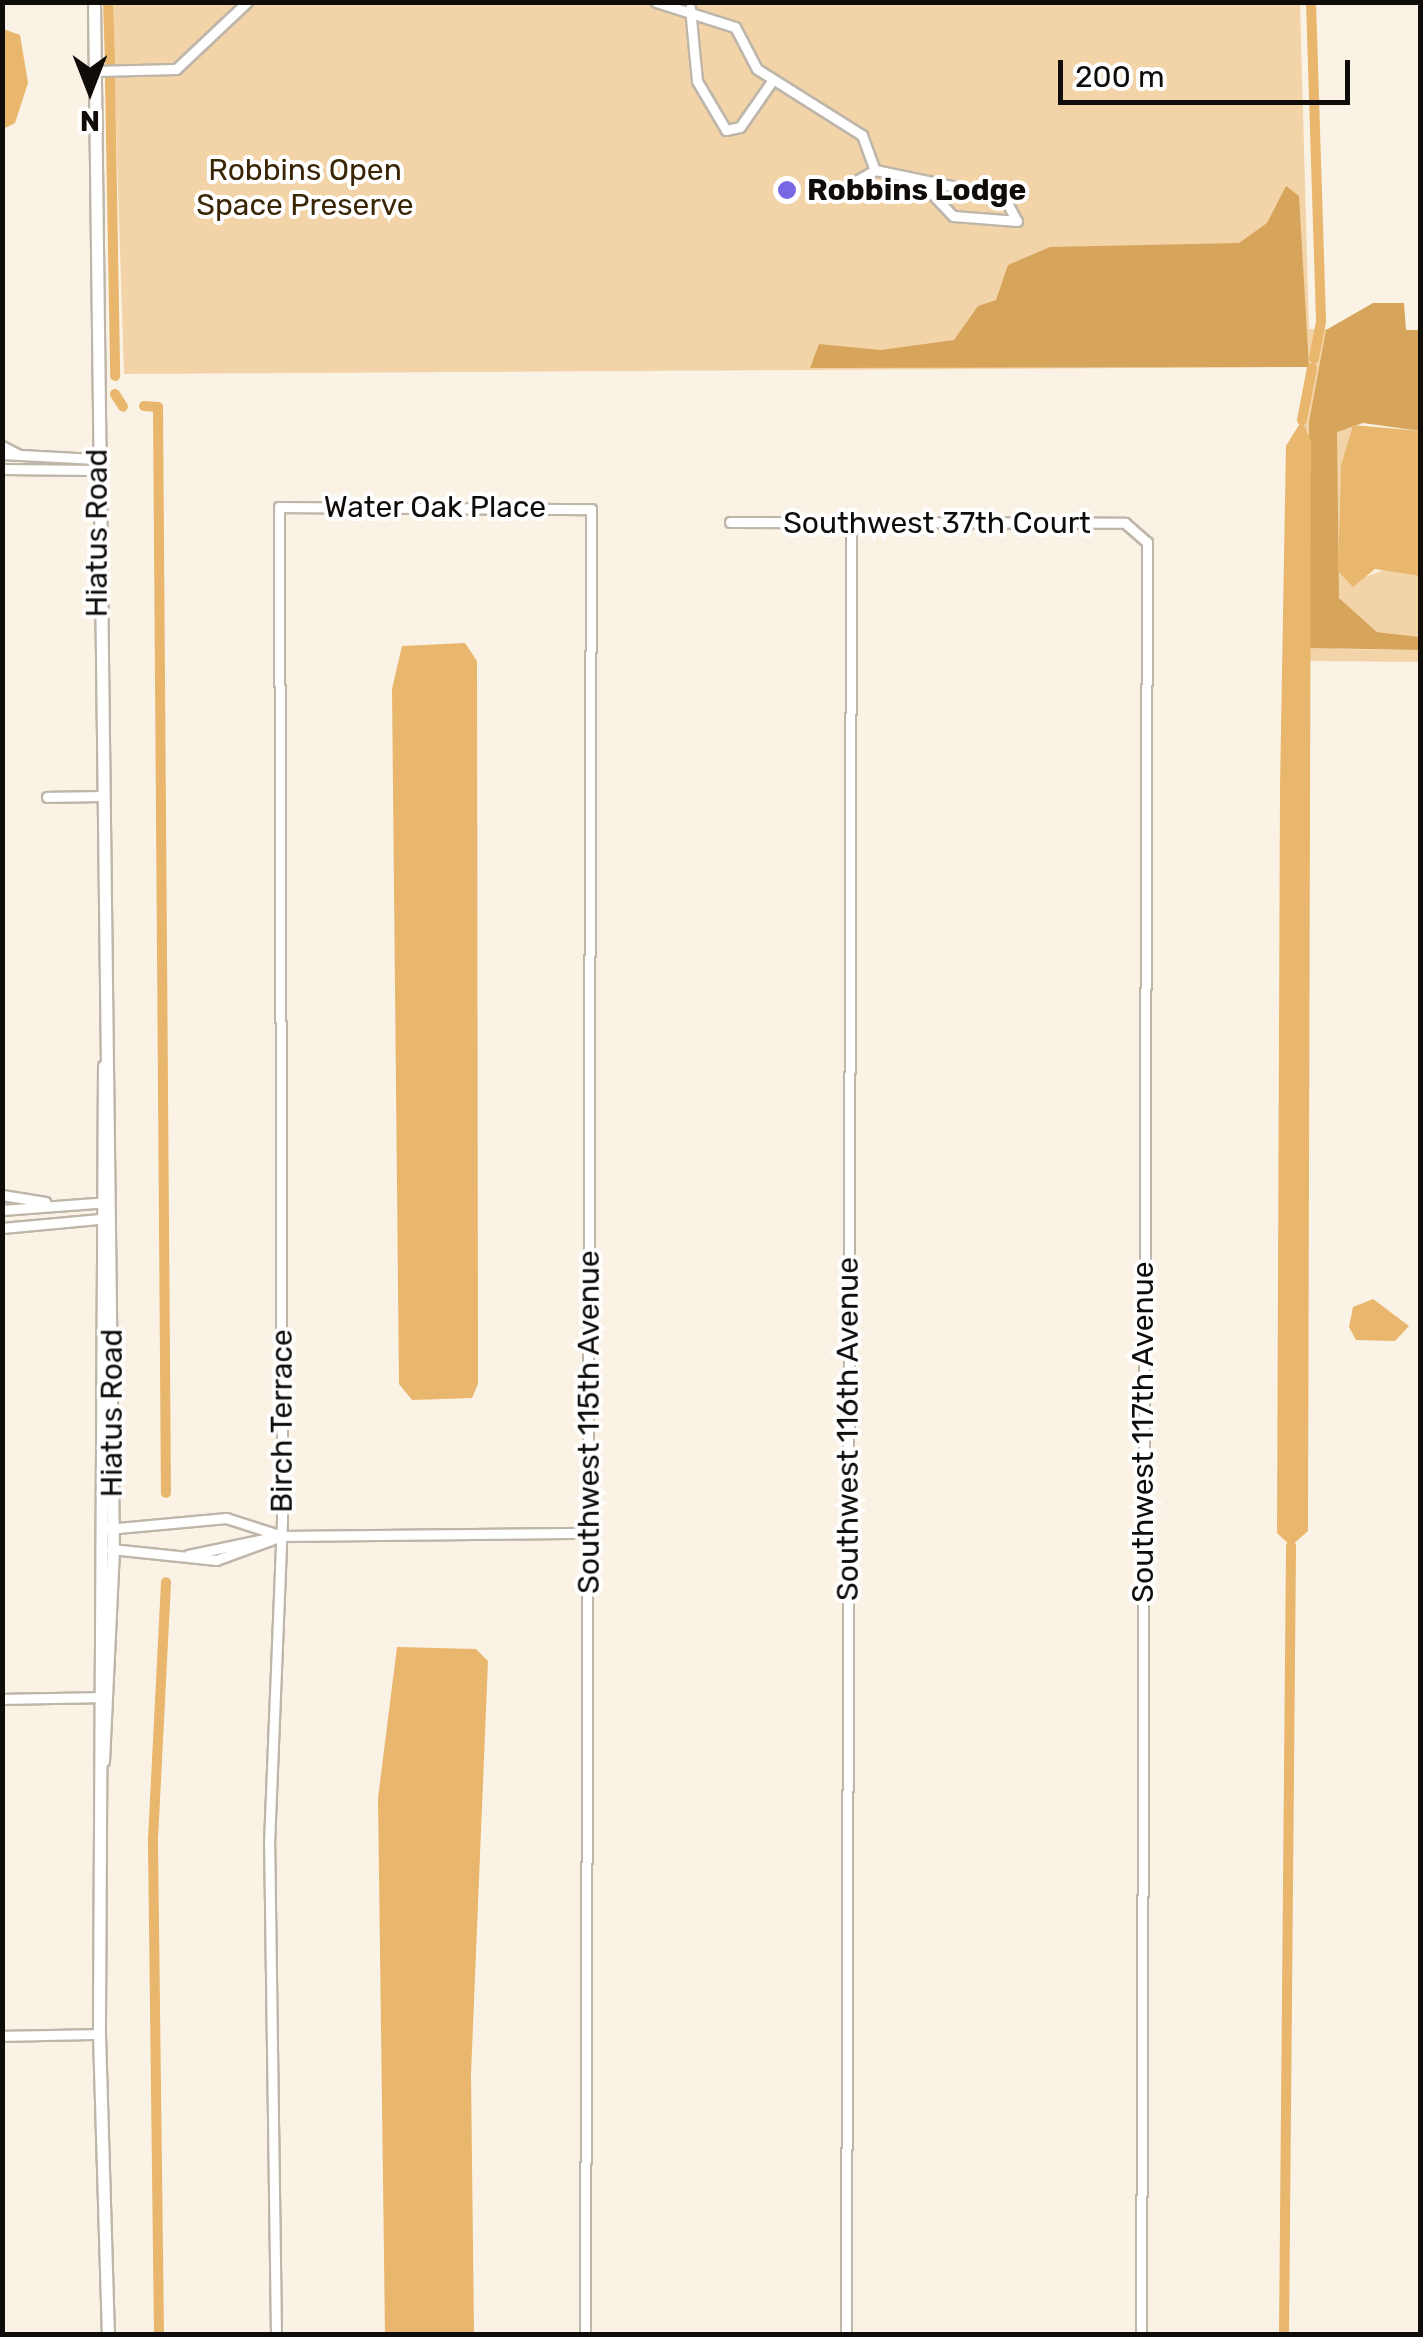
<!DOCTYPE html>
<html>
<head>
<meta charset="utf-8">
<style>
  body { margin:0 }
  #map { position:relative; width:1423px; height:2337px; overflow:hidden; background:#fbf2e6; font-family:Rubik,sans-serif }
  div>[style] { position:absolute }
  .green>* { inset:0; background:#f3d4a8 }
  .forest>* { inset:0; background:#d6a55b }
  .water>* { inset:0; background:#e8b66c }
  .canal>* { height:10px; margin:-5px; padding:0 5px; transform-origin:5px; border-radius:5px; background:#e8b66c }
  .roads { filter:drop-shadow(2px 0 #bfb6aa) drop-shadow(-2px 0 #bfb6aa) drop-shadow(0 2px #bfb6aa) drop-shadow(0 -2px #bfb6aa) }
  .minor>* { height:9px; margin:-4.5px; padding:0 4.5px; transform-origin:4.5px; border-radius:4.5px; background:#fff }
  .tertiary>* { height:11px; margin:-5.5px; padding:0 5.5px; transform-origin:5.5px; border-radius:5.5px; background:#fff }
  .dots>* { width:28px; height:28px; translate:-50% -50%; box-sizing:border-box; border:5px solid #fff; border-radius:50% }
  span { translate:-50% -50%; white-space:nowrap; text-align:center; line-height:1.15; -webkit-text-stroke:8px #fff; paint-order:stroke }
  .park-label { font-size:30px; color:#3a2604 }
  .poi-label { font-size:30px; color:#0f0c09; font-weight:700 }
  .left { translate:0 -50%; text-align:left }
  .street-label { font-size:30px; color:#0f0c09 }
  .frame { position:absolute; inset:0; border:5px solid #0f0c09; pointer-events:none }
  .north { position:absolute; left:40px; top:40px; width:100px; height:100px; -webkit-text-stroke:8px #fff; paint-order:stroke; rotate:180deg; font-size:28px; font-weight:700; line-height:40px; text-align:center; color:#0f0c09 }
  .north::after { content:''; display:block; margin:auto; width:35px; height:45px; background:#0f0c09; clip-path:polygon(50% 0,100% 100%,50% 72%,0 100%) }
  .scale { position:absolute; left:1058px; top:60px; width:292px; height:45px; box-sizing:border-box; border:5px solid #0f0c09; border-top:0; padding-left:12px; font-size:30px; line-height:35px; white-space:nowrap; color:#0f0c09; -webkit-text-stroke:8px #fff; paint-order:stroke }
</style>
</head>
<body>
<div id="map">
  <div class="green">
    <div style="clip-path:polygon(112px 3px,1300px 3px,1309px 329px,1420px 330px,1344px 395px,1324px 437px,1337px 649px,1420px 650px,1420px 662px,1309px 661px,1311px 442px,1302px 420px,1309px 367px,124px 374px)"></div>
    <div style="clip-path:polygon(1353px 425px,1341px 465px,1338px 571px,1362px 578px,1392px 567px,1420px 576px,1420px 637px,1377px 632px,1339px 598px,1331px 466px,1337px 432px)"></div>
  </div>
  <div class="forest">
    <div style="clip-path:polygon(1286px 186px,1299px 196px,1309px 367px,810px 368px,819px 344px,881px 350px,954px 340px,978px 306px,996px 300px,1008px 265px,1050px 247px,1239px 243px,1267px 223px)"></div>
    <div style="clip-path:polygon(1373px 303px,1404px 303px,1406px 330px,1420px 330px,1420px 431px,1363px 423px,1337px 432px,1339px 598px,1377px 632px,1420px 637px,1420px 650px,1309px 648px,1309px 422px,1326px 330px)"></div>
  </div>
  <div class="water">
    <div style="clip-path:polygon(3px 29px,20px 35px,28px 83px,15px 123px,3px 129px)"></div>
    <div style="clip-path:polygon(1302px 420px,1311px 441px,1308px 1531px,1291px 1546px,1277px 1533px,1280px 786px,1286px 446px)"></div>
    <div style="clip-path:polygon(1353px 425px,1420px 431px,1420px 576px,1375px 569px,1353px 587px,1338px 571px,1341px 465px)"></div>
    <div style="clip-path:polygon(465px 643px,477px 661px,478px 1384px,472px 1398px,412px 1400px,399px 1384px,392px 689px,402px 646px)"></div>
    <div style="clip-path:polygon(1373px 1299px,1409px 1326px,1395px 1341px,1356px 1340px,1349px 1327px,1353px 1307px)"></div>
    <div style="clip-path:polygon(397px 1647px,476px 1649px,488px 1661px,471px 2074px,474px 2334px,385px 2334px,378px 1798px)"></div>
  </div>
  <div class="canal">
    <div style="left:108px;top:2px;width:60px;rotate:88.1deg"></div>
    <div style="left:1311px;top:2px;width:320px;rotate:88.2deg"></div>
    <div style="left:1321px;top:322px;width:37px;rotate:101deg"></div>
    <div style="left:110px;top:78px;width:298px;rotate:89deg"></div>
    <div style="left:115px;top:394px;width:15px;rotate:58deg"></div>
    <div style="left:144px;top:406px;width:14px;rotate:4deg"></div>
    <div style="left:158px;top:407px;width:1086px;rotate:89.58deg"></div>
    <div style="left:1302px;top:420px;width:53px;rotate:-79.1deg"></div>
    <div style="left:159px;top:2334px;width:495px;rotate:-90.7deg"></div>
    <div style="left:153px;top:1839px;width:257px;rotate:-87.1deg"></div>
    <div style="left:1284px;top:2334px;width:788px;rotate:-89.49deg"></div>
  </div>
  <div class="roads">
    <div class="minor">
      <div style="left:656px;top:2px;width:83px;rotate:17.6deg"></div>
      <div style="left:735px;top:27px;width:47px;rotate:62.4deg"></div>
      <div style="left:757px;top:69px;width:124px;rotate:32.2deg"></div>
      <div style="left:862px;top:135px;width:37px;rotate:70deg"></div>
      <div style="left:875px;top:170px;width:132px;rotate:11.8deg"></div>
      <div style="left:1004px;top:197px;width:27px;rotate:62deg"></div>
      <div style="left:1017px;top:221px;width:64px;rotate:-175.5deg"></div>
      <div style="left:953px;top:216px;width:48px;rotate:-133.3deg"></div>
      <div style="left:690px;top:8px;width:73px;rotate:84.5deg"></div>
      <div style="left:697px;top:81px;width:57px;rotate:59.4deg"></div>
      <div style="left:726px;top:130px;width:14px;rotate:-12deg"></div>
      <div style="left:740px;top:127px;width:56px;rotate:-55.2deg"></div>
      <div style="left:95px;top:71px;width:81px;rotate:-1.4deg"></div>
      <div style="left:176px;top:69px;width:98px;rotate:-43.3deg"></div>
      <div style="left:839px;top:191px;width:42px;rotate:-30.3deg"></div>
      <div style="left:2px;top:446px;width:18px;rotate:27deg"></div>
      <div style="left:2px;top:454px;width:94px;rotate:3deg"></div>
      <div style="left:2px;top:469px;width:94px;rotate:0.6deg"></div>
      <div style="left:730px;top:522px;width:395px;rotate:0.1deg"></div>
      <div style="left:1125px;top:523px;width:29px;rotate:41deg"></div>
      <div style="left:1147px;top:542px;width:1792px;rotate:90.19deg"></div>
      <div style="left:47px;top:797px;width:51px;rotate:-1.1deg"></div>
      <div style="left:2px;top:1195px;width:44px;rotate:9.2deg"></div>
      <div style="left:2px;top:1210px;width:107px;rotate:-4.3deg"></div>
      <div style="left:2px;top:1228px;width:107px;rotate:-5.3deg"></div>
      <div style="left:107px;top:1529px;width:120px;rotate:-5.3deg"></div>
      <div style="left:226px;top:1518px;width:59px;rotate:17.8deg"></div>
      <div style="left:111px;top:1549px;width:106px;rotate:6deg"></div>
      <div style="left:216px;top:1560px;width:70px;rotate:-20deg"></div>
      <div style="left:282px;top:1536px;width:309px;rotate:-0.6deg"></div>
      <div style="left:188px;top:1555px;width:78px;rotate:-11.9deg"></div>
      <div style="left:2px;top:1699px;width:101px;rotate:-1.1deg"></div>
      <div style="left:2px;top:2036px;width:97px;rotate:-1.2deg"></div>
      <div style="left:276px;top:2334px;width:490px;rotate:-90.8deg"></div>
      <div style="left:269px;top:1844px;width:322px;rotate:-87.7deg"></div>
      <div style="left:282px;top:1522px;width:1015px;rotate:-90.17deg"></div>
      <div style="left:279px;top:507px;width:312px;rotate:0.4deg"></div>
      <div style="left:591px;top:509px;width:1825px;rotate:90.19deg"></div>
      <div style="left:846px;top:2334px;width:1811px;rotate:-89.84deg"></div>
    </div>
    <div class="tertiary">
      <div style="left:94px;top:2px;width:1547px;rotate:89.3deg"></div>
      <div style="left:113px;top:1549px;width:212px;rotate:92.7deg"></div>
      <div style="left:104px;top:1066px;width:968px;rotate:90.3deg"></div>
      <div style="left:99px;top:2034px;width:300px;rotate:88.3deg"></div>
    </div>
  </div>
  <div class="dots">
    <div style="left:787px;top:190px;background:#7968e3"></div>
  </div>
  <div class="park-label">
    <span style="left:305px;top:187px">Robbins Open<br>Space Preserve</span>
  </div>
  <div class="poi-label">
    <span class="left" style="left:807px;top:190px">Robbins Lodge</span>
  </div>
  <div class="street-label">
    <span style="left:435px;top:507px">Water Oak Place</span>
    <span style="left:937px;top:523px">Southwest 37th Court</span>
    <span style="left:97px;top:533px;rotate:-90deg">Hiatus Road</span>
    <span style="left:112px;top:1413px;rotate:-90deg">Hiatus Road</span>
    <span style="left:282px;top:1421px;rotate:-90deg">Birch Terrace</span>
    <span style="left:589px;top:1422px;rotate:-90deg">Southwest 115th Avenue</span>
    <span style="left:848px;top:1429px;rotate:-90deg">Southwest 116th Avenue</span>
    <span style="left:1143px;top:1432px;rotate:-90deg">Southwest 117th Avenue</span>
  </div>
  <div class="frame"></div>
  <div class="north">N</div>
  <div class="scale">200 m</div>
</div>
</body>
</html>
